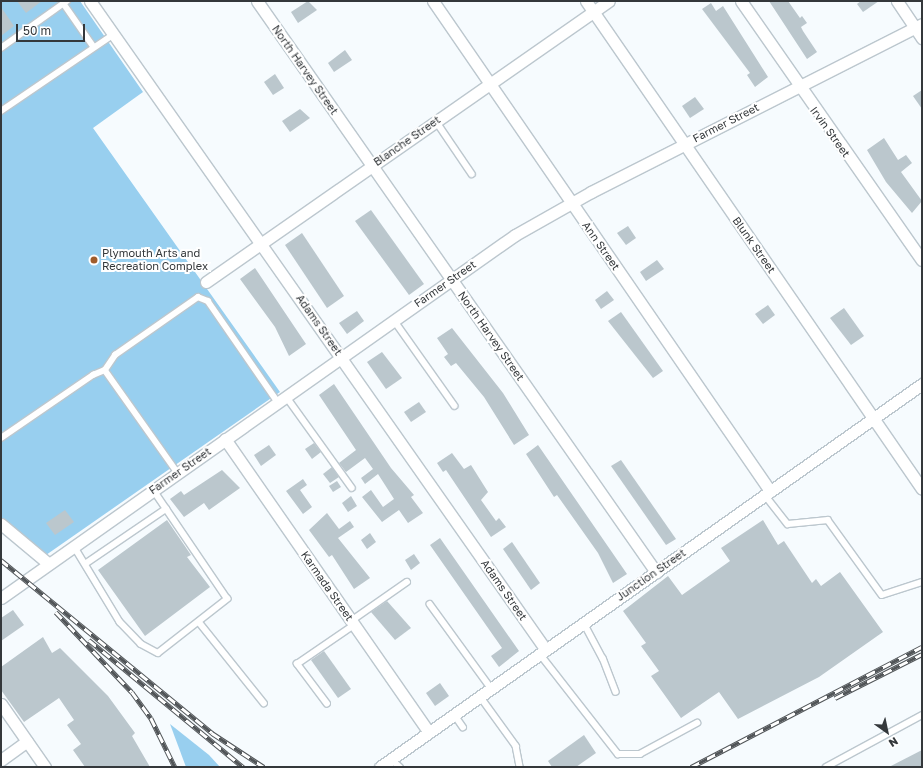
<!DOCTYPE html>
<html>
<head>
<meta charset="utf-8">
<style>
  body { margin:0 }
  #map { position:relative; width:923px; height:768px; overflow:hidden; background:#f6fbfe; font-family:"Golos Text",sans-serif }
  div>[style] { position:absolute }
  .green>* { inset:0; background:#98cfef }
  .building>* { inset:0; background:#bbc7cd }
  .roads { filter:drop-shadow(1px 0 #bcc7ce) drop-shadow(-1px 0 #bcc7ce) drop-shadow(0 1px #bcc7ce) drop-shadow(0 -1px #bcc7ce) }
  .service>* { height:5.5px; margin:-2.75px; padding:0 2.75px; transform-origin:2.75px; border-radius:2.75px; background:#fff }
  .minor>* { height:11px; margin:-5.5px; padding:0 5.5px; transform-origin:5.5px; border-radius:5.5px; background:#fff }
  .rail>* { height:4.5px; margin-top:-2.25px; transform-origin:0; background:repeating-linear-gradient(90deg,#fff 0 9px,#515558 0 18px); box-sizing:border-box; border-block:1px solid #515558 }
  .dots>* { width:11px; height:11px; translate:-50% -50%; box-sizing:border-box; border:2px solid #fff; border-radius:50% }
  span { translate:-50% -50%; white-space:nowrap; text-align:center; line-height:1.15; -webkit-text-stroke:4px #fff; paint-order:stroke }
  .street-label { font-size:11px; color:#34383b }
  .poi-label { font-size:11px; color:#34383b }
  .left { translate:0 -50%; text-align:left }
  .frame { position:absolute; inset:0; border:2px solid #34383b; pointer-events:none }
  .north { position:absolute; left:867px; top:712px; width:40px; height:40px; -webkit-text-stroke:3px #fff; paint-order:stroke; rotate:147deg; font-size:11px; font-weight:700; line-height:16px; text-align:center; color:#34383b }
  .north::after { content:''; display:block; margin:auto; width:14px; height:18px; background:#34383b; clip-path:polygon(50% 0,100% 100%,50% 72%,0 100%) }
  .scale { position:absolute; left:16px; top:24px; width:69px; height:18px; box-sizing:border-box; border:2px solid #34383b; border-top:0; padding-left:5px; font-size:12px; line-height:14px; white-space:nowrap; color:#34383b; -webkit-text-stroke:3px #fff; paint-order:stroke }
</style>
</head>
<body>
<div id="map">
  <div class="green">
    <div style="clip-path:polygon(1px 1px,80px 1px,143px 92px,93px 128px,280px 392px,46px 555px,1px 519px)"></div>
    <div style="clip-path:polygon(170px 724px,209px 755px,220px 767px,186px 767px)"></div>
  </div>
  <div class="building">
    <div style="clip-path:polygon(17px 1px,42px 1px,26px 13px)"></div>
    <div style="clip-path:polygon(308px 1px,317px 10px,298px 23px,291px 12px)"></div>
    <div style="clip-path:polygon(769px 1px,788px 1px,800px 18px,802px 16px,807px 23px,801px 27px,803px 31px,817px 52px,807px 59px)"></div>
    <div style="clip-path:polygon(861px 1px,879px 1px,863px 12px,857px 4px)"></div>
    <div style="clip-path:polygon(711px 3px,716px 11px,723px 6px,768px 77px,755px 87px,747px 75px,750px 73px,702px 9px)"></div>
    <div style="clip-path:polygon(1px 7px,14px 26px,1px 36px)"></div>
    <div style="clip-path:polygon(345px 50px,352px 60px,334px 72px,328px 63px)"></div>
    <div style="clip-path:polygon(275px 74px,284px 88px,273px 95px,264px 82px)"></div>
    <div style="clip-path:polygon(922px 90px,922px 109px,913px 96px)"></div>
    <div style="clip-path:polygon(695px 97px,704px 109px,690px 118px,682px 106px)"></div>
    <div style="clip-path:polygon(300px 109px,310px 118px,290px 132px,282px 121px)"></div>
    <div style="clip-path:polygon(884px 138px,898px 160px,906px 155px,912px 163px,901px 172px,922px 201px,912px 213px,886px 182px,867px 150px)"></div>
    <div style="clip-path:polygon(371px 210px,424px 284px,409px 295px,355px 221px)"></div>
    <div style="clip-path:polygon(628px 226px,636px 238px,626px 245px,617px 233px)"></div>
    <div style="clip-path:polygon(302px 233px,344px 296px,327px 308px,285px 245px)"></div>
    <div style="clip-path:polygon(657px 260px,664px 269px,646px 281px,640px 272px)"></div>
    <div style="clip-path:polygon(255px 268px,306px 344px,289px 356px,275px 327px,240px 279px)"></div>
    <div style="clip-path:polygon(607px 291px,614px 300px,601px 309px,595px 300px)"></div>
    <div style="clip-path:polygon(768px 305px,775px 315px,763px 324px,755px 314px)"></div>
    <div style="clip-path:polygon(844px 308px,864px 336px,851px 345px,830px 318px)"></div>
    <div style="clip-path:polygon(357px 311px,364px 321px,347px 334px,339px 323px)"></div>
    <div style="clip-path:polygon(621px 312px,663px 371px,653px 378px,608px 321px)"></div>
    <div style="clip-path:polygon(452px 328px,503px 393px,529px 435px,514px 445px,484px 397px,456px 363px,451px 366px,444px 357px,448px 354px,437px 338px)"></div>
    <div style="clip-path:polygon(382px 352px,402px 378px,386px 389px,367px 362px)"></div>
    <div style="clip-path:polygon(334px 384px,391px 468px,414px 495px,411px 497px,423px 513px,408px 523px,399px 510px,382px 522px,362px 497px,371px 490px,383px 507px,394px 499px,378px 474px,365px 484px,361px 478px,373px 469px,365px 458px,346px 472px,339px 463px,356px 450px,319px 395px)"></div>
    <div style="clip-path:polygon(419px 402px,426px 412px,411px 422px,404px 412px)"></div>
    <div style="clip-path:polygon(314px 443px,321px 452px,312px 459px,305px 449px)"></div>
    <div style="clip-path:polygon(269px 445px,276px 455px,261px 466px,254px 455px)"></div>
    <div style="clip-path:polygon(538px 445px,627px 574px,613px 583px,598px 553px,557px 495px,554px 497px,526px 454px)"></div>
    <div style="clip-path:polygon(452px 453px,464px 469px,471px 465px,488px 492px,481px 500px,496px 521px,499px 518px,506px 527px,491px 537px,446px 470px,443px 472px,437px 463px)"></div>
    <div style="clip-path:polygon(621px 460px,676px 539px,666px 545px,611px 466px)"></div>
    <div style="clip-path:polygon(332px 467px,339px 477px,330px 483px,323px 474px)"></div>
    <div style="clip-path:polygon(222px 470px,240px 488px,209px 510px,204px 503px,184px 517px,170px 499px,181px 491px,184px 495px)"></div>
    <div style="clip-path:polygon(303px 479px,307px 485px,300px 490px,312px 507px,303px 514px,286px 491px)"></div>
    <div style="clip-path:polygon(337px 481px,341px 487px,333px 492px,329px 486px)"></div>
    <div style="clip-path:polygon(351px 496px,357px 506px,348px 512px,342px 503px)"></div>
    <div style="clip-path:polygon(65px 510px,74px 522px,55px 535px,46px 523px)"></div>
    <div style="clip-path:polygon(327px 513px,339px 529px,350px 521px,354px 527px,338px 538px,370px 578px,354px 589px,332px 555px,329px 557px,309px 530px)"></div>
    <div style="clip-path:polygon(167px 520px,191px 555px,187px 557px,210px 587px,145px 636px,98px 570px)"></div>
    <div style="clip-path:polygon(763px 520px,778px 545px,784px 541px,812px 583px,816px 579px,821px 586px,840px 572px,883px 632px,819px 677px,738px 719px,719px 692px,681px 718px,651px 676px,659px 671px,641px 646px,646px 643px,623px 611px,668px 576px,682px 595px,730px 561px,721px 548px)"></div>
    <div style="clip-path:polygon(370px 533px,376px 542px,367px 549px,361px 540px)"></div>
    <div style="clip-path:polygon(440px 538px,519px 651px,499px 667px,491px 656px,502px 648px,430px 545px)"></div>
    <div style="clip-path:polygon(512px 542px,540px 583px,531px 590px,503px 549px)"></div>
    <div style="clip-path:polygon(414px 554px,420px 563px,411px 570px,405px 560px)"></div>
    <div style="clip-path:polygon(387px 601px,411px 628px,395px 640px,371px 612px)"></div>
    <div style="clip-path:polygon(13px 610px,24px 625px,1px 641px,1px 618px)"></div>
    <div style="clip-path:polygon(43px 637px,52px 653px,60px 648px,108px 696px,135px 733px,132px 736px,150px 767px,85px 767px,73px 750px,81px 744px,67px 725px,74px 720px,59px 698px,24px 722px,1px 690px,1px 667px)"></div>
    <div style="clip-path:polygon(324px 651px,351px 689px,338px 698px,311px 660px)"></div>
    <div style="clip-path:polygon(440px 683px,449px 696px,435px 706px,426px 693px)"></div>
    <div style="clip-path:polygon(584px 735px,596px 753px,576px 767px,552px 767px,548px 761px)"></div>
    <div style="clip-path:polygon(922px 750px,922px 767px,889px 767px)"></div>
  </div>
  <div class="roads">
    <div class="service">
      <div style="left:64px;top:4px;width:52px;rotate:55.1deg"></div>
      <div style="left:1px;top:48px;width:81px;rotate:-35.5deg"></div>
      <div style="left:1px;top:111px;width:135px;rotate:-34.2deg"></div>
      <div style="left:436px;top:121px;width:64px;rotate:55.8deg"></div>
      <div style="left:394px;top:320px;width:105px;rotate:54.7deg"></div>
      <div style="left:105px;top:370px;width:18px;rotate:-56deg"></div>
      <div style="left:115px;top:355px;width:101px;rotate:-34.9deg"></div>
      <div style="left:198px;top:297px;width:11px;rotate:22deg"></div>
      <div style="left:208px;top:301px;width:123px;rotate:55.3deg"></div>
      <div style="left:286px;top:396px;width:113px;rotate:54.3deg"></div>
      <div style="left:1px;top:438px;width:112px;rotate:-34.4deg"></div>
      <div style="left:93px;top:375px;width:13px;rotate:-23deg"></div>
      <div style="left:105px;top:370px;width:126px;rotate:54.7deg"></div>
      <div style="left:765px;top:495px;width:37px;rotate:52deg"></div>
      <div style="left:788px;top:524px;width:40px;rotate:-5.7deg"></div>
      <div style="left:828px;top:520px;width:92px;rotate:54.2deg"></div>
      <div style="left:882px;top:595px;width:42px;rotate:-18deg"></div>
      <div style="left:74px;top:546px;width:89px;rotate:58.8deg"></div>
      <div style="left:120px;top:622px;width:30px;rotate:46deg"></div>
      <div style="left:141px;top:644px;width:19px;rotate:28deg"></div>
      <div style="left:158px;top:653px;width:88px;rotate:-38deg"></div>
      <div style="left:227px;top:599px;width:132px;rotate:-124.2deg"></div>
      <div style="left:85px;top:564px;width:98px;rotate:-34.2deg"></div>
      <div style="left:430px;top:604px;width:104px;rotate:54deg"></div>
      <div style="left:351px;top:621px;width:68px;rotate:-34.9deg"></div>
      <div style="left:199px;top:622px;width:104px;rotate:51.3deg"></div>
      <div style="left:584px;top:623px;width:40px;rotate:62deg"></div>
      <div style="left:603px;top:658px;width:36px;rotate:69deg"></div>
      <div style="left:540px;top:654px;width:127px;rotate:52deg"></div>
      <div style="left:618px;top:754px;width:22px"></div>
      <div style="left:640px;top:754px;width:65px;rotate:-28.5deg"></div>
      <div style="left:480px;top:696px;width:62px;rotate:54.2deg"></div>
      <div style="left:516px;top:746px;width:21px;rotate:79deg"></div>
      <div style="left:327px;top:704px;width:50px;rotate:-126.9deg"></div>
      <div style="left:297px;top:664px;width:69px;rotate:-34.4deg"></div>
      <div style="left:454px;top:714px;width:16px;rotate:55deg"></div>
      <div style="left:391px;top:759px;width:12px;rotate:42deg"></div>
      <div style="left:826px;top:767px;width:109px;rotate:-28.4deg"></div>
    </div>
    <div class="minor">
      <div style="left:90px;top:1px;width:793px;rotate:54.91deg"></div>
      <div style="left:257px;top:1px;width:697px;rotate:55.06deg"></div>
      <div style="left:433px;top:1px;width:595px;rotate:55.48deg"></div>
      <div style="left:586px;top:1px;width:592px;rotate:55.45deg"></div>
      <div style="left:741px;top:1px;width:316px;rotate:55.1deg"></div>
      <div style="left:897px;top:1px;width:45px;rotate:56deg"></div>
      <div style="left:206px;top:282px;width:491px;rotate:-34.9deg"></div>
      <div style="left:225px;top:439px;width:357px;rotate:55.2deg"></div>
      <div style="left:1px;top:524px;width:62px;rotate:39.8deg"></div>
      <div style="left:1px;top:598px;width:629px;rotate:-35.23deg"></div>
      <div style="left:515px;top:235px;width:87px;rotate:-29.5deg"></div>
      <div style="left:591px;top:192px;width:371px;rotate:-26.9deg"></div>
      <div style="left:1px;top:704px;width:77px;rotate:55.1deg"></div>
      <div style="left:1px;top:760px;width:32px;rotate:-36deg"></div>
      <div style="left:380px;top:767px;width:664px;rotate:-35.25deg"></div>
    </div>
  </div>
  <div class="rail">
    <div style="left:1px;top:560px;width:273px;rotate:39.3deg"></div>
    <div style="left:212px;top:733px;width:62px;rotate:33.2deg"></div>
    <div style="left:56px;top:612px;width:110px;rotate:46.5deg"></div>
    <div style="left:132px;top:692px;width:32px;rotate:54deg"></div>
    <div style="left:151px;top:718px;width:55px;rotate:63.9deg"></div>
    <div style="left:89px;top:640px;width:200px;rotate:39.5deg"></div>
    <div style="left:835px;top:698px;width:97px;rotate:-26.8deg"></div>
    <div style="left:691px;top:767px;width:260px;rotate:-27.5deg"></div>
  </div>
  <div class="dots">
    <div style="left:94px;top:260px;background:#9f5c2c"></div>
  </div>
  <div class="street-label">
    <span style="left:305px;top:70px;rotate:55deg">North Harvey Street</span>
    <span style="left:726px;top:123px;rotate:-27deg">Farmer Street</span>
    <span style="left:830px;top:132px;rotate:54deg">Irvin Street</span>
    <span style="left:407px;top:141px;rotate:-35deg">Blanche Street</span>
    <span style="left:754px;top:245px;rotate:55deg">Blunk Street</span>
    <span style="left:601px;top:246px;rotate:55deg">Ann Street</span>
    <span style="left:445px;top:284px;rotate:-35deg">Farmer Street</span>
    <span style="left:319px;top:325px;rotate:55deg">Adams Street</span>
    <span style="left:491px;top:336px;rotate:55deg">North Harvey Street</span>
    <span style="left:180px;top:471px;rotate:-35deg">Farmer Street</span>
    <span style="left:651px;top:575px;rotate:-35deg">Junction Street</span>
    <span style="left:327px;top:586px;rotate:55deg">Karmada Street</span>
    <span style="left:504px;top:590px;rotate:55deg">Adams Street</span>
  </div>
  <div class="poi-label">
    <span class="left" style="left:102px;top:260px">Plymouth Arts and<br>Recreation Complex</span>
  </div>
  <div class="frame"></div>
  <div class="north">N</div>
  <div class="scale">50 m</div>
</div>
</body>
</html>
